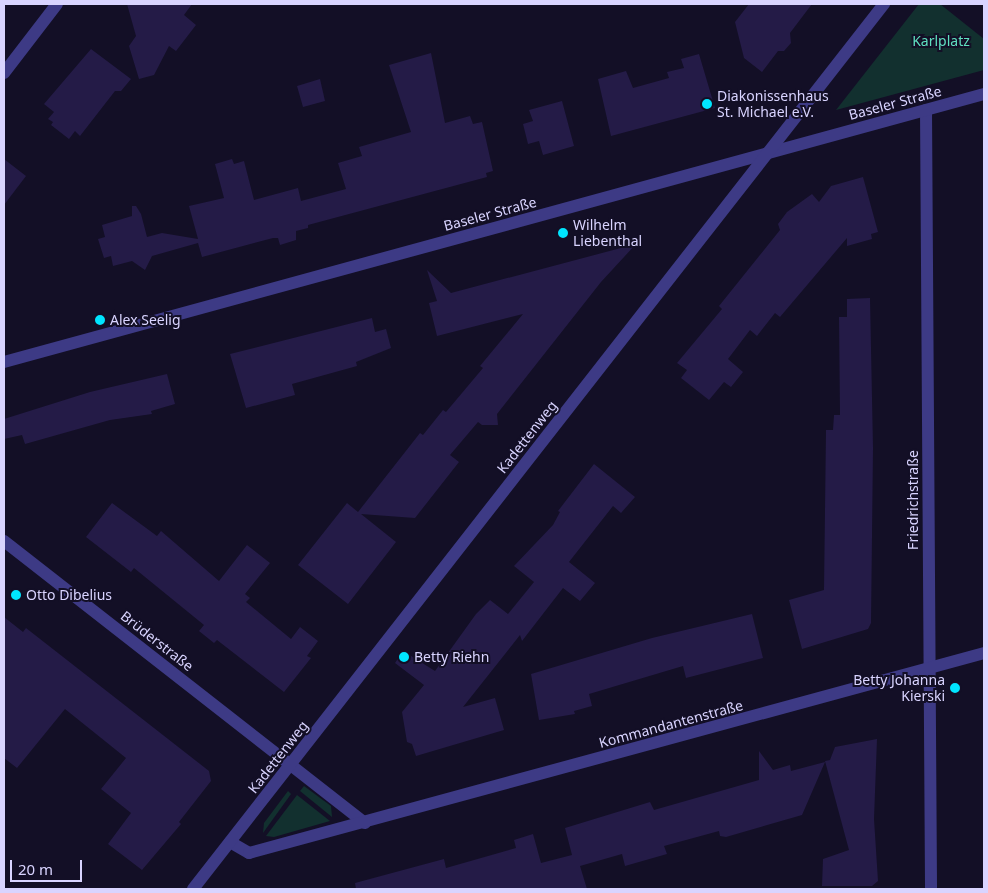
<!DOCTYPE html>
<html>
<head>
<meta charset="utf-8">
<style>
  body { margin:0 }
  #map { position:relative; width:988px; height:893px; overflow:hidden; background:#130f26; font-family:"Noto Sans",sans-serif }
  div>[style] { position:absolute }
  .green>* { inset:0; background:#12302f }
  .building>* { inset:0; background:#241b47 }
  .minor>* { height:12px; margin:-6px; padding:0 6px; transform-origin:6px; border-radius:6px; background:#3d3a85 }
  .dots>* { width:14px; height:14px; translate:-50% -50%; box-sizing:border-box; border:2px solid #130f26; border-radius:50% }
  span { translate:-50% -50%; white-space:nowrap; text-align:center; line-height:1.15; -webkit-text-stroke:4px #130f26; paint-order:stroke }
  .park-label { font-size:14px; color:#5fe0c0 }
  .poi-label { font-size:14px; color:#d9d4ff }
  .left { translate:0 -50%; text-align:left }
  .right { translate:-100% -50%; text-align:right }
  .street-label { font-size:14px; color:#d9d4ff }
  .frame { position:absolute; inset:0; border:5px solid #d9d4ff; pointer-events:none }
  .scale { position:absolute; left:10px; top:860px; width:72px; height:22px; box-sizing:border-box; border:2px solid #d9d4ff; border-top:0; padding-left:6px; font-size:15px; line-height:18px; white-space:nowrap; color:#d9d4ff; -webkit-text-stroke:4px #130f26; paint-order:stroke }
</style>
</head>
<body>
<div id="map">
  <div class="green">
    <div style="clip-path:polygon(919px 4px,940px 4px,984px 39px,984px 70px,836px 110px)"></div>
    <div style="clip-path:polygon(304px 786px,331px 806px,332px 817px,300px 791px)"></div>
    <div style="clip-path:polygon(288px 791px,291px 794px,263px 833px,264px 823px)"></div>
    <div style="clip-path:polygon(297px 795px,330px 821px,274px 837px,266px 836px)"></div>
  </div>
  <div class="building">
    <div style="clip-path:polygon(127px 4px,192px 4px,184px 15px,196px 25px,176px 51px,169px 46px,154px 75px,139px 79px,129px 46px,136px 36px)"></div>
    <div style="clip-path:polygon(749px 4px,812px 4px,790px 33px,791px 43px,784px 51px,778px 51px,762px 72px,744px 58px,735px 22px)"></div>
    <div style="clip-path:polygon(91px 49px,131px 79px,121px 91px,115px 91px,80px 136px,75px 131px,69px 139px,51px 125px,53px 122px,48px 119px,54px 112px,44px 104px)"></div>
    <div style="clip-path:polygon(431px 53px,445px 123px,470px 116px,473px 124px,482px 122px,493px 171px,486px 173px,487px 177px,308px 225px,308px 228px,296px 231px,296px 240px,280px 245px,278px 238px,273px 238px,202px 257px,198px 243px,152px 256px,145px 270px,132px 261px,113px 266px,111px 256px,104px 258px,98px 239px,105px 237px,102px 225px,132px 216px,132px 206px,136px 206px,141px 214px,147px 237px,162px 233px,198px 239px,189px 206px,224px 198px,215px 164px,232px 159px,234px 164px,244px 161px,254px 200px,298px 188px,301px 201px,346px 189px,338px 163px,362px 156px,359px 147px,411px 132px,389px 65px)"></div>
    <div style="clip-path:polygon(699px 54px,715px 108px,611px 136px,598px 79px,626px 71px,633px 88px,669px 78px,667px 72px,684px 68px,681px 59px)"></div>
    <div style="clip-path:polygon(320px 79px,325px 101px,303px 107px,297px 86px)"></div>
    <div style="clip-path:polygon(562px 101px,574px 146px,543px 155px,539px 141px,528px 144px,523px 124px,533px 121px,529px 110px)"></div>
    <div style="clip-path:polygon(4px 159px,26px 176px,4px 205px)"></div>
    <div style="clip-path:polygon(863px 177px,878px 232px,871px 234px,872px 239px,847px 246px,847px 238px,780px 317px,775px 313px,757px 336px,750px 330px,728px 359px,743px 372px,731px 387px,724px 382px,709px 400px,681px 378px,687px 370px,677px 363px,722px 309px,719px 306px,780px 230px,778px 224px,787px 212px,812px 194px,819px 202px,831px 186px)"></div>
    <div style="clip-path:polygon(636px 244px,601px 282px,497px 414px,498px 425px,482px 425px,478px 422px,450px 455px,459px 462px,415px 518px,361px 514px,396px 542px,348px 604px,298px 565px,347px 503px,358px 512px,420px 433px,423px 435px,443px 410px,446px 412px,483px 368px,480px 366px,523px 314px,437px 336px,429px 303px,437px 301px,427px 270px,451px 293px)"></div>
    <div style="clip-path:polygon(870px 298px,873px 448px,871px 623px,868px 629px,802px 649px,789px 600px,824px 590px,826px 430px,833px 430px,834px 415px,840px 415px,839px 317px,847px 317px,847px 299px)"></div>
    <div style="clip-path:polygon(372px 318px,375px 332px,386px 329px,391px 348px,356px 362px,357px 366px,292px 384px,295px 395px,246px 408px,230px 354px)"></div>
    <div style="clip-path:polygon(167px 374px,175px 404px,151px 411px,152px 414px,110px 420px,25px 444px,22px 435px,4px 439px,4px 419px,90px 392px)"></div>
    <div style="clip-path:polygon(594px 464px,635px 497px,621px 513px,613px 506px,569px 562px,595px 583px,580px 601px,563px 588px,522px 641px,520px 635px,463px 707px,495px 698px,504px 730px,416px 756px,412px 744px,407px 742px,402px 712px,424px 685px,395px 663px,403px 651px,435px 671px,476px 614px,490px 600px,508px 614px,534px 582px,514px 566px,553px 525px,560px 512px,558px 511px)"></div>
    <div style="clip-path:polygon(112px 503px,157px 536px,161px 531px,219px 581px,247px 545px,270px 563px,245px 594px,250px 598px,246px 602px,291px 639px,300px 627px,318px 641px,307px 656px,311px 658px,284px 692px,217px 640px,214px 643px,199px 631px,204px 625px,134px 568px,131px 572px,86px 537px)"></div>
    <div style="clip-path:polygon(752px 614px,763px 658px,686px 678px,683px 666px,589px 694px,592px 706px,574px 711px,575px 714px,539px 720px,531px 674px,652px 638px)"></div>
    <div style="clip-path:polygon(4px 617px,23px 632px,26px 628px,209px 771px,211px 781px,179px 822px,181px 824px,142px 870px,108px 844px,131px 813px,101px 789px,126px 758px,65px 709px,17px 768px,4px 758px)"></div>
    <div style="clip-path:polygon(877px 739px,874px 819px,878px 881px,872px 886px,822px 886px,823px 859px,849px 850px,825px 761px,830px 760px,835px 747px)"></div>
    <div style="clip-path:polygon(759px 751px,773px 770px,790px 765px,791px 771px,825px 762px,802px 815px,726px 837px,720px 836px,719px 831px,664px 846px,667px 854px,625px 866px,622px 854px,580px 866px,587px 889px,356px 889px,355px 883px,444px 859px,446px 868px,516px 848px,514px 840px,533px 834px,541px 863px,572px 855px,565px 828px,650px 802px,654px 810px,759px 780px)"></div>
  </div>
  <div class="minor">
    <div style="left:4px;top:73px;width:87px;rotate:-52.5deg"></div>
    <div style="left:926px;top:110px;width:779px;rotate:89.63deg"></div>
    <div style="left:4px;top:362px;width:1016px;rotate:-15.29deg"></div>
    <div style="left:4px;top:541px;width:458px;rotate:38deg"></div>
    <div style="left:230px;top:842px;width:22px;rotate:30deg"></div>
    <div style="left:249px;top:853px;width:762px;rotate:-15.22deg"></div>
    <div style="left:193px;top:889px;width:1123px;rotate:-52.02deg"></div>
  </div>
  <div class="dots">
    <div style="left:707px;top:104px;background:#00e5ff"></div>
    <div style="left:563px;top:233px;background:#00e5ff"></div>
    <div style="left:100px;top:320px;background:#00e5ff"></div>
    <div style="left:16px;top:595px;background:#00e5ff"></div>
    <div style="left:404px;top:657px;background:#00e5ff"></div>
    <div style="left:955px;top:688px;background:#00e5ff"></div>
  </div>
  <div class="park-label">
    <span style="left:941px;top:41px">Karlplatz</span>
  </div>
  <div class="poi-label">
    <span class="left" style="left:717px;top:104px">Diakonissenhaus<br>St. Michael e.V.</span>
    <span class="left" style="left:573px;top:233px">Wilhelm<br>Liebenthal</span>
    <span class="left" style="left:110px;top:320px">Alex Seelig</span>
    <span class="left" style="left:26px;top:595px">Otto Dibelius</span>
    <span class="left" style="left:414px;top:657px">Betty Riehn</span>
    <span class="right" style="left:945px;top:688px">Betty Johanna<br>Kierski</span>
  </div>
  <div class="street-label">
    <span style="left:895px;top:103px;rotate:-15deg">Baseler Straße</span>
    <span style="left:490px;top:214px;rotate:-15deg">Baseler Straße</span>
    <span style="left:527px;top:437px;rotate:-52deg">Kadettenweg</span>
    <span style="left:913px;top:500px;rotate:-90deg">Friedrichstraße</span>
    <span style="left:157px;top:641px;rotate:38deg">Brüderstraße</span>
    <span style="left:671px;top:724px;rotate:-15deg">Kommandantenstraße</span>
    <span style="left:278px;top:757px;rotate:-52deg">Kadettenweg</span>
  </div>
  <div class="frame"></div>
  <div class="scale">20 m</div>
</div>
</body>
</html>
